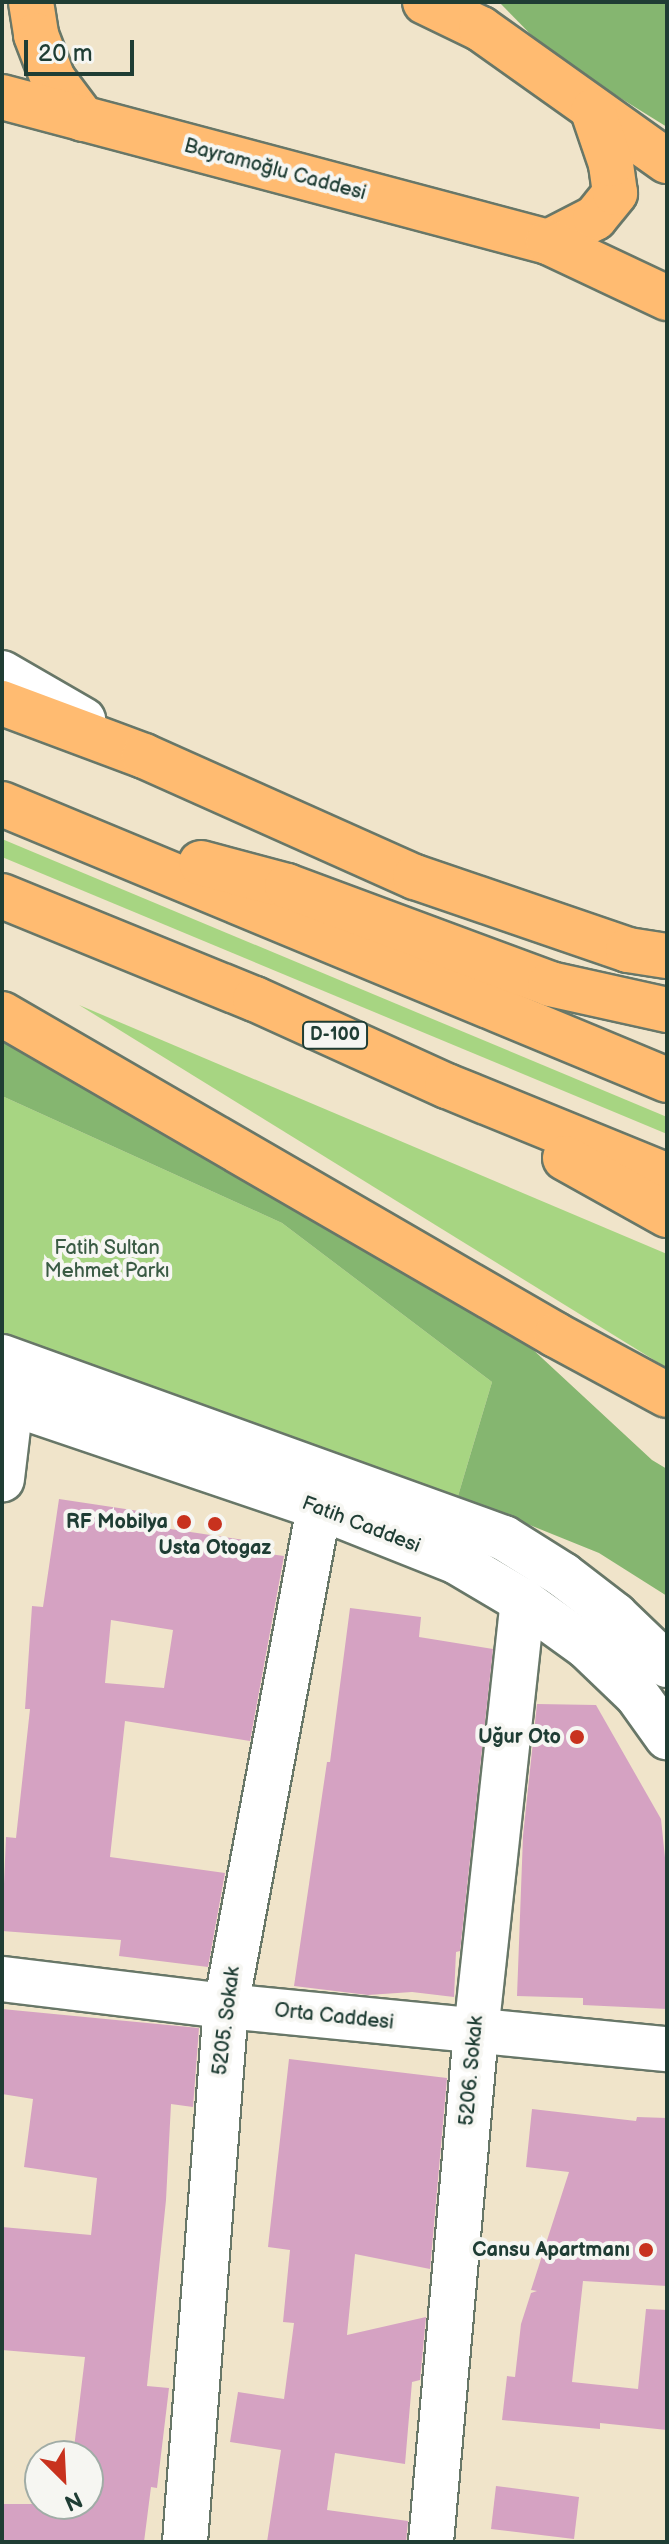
<!DOCTYPE html>
<html>
<head>
<meta charset="utf-8">
<style>
  body { margin:0 }
  #map { position:relative; width:669px; height:2544px; overflow:hidden; background:#f0e4ca; font-family:"Balsamiq Sans",sans-serif }
  div>[style] { position:absolute }
  .green>* { inset:0; background:#a7d582 }
  .forest>* { inset:0; background:#85b670 }
  .building>* { inset:0; background:#d5a2c2 }
  .roads { filter:drop-shadow(2px 0 #687768) drop-shadow(-2px 0 #687768) drop-shadow(0 2px #687768) drop-shadow(0 -2px #687768) }
  .minor>* { height:44px; margin:-22px; padding:0 22px; transform-origin:22px; border-radius:22px; background:#fff }
  .major>* { height:44px; margin:-22px; padding:0 22px; transform-origin:22px; border-radius:22px; background:#ffbb71 }
  .highway>* { height:44px; margin:-22px; padding:0 22px; transform-origin:22px; border-radius:22px; background:#ffbb71 }
  .dots>* { width:22px; height:22px; translate:-50% -50%; box-sizing:border-box; border:4px solid #f6f6f2; border-radius:50% }
  span { translate:-50% -50%; white-space:nowrap; text-align:center; line-height:1.15; -webkit-text-stroke:8px #f6f6f2; paint-order:stroke }
  .shield-label span { padding:2px 6px; background:#f6f6f2; border:2px solid; border-radius:6px; -webkit-text-stroke-width:0 }
  .shield-label { font-size:18px; color:#1f3d34; font-weight:700 }
  .street-label { font-size:20px; color:#1f3d34 }
  .park-label { font-size:20px; color:#3a5b44 }
  .poi-label { font-size:20px; color:#1f3d34; font-weight:700 }
  .right { translate:-100% -50%; text-align:right }
  .frame { position:absolute; inset:0; border:4px solid #1f3d34; pointer-events:none }
  .north { position:absolute; left:24px; top:2440px; width:80px; height:80px; box-sizing:border-box; background:#f6f6f2; border:2px solid #a0aca6; border-radius:50%; rotate:156deg; font-size:22px; font-weight:700; line-height:32px; text-align:center; color:#1f3d34 }
  .north::after { content:''; display:block; margin:auto; width:28px; height:36px; background:#c8321e; clip-path:polygon(50% 0,100% 100%,50% 72%,0 100%) }
  .scale { position:absolute; left:24px; top:40px; width:110px; height:36px; box-sizing:border-box; border:4px solid #1f3d34; border-top:0; padding-left:10px; font-size:24px; line-height:28px; white-space:nowrap; color:#1f3d34; -webkit-text-stroke:6px #f6f6f2; paint-order:stroke }
</style>
</head>
<body>
<div id="map">
  <div class="green">
    <div style="clip-path:polygon(2px 839px,667px 1117px,667px 1134px,2px 857px)"></div>
    <div style="clip-path:polygon(79px 1005px,667px 1254px,667px 1368px)"></div>
    <div style="clip-path:polygon(2px 1096px,282px 1223px,492px 1382px,458px 1496px,2px 1334px)"></div>
  </div>
  <div class="forest">
    <div style="clip-path:polygon(499px 2px,667px 2px,667px 127px,551px 55px)"></div>
    <div style="clip-path:polygon(2px 1031px,502px 1321px,652px 1460px,667px 1469px,667px 1596px,599px 1553px,458px 1496px,492px 1382px,282px 1223px,2px 1096px)"></div>
  </div>
  <div class="building">
    <div style="clip-path:polygon(evenodd,59px 1499px,152px 1513px,150px 1526px,257px 1542px,255px 1552px,284px 1556px,250px 1741px,125px 1721px,110px 1857px,225px 1873px,208px 1967px,119px 1956px,121px 1940px,2px 1931px,6px 1837px,16px 1838px,30px 1709px,25px 1709px,32px 1606px,43px 1607px,59px 1499px,111px 1620px,173px 1630px,164px 1688px,105px 1683px,111px 1620px)"></div>
    <div style="clip-path:polygon(350px 1608px,421px 1617px,419px 1637px,493px 1649px,460px 1951px,456px 1952px,454px 1997px,412px 1992px,368px 1995px,294px 1986px,327px 1762px,330px 1762px)"></div>
    <div style="clip-path:polygon(537px 1704px,596px 1705px,661px 1819px,667px 1877px,667px 2009px,583px 2005px,583px 1998px,517px 1996px,523px 1836px)"></div>
    <div style="clip-path:polygon(2px 2009px,199px 2028px,193px 2107px,171px 2104px,166px 2200px,147px 2386px,169px 2388px,157px 2488px,151px 2487px,144px 2542px,2px 2542px,2px 2504px,88px 2504px,88px 2456px,73px 2456px,85px 2357px,2px 2350px,2px 2227px,91px 2235px,97px 2178px,24px 2167px,33px 2099px,2px 2094px)"></div>
    <div style="clip-path:polygon(289px 2059px,447px 2078px,430px 2269px,355px 2254px,347px 2335px,426px 2317px,420px 2380px,412px 2382px,405px 2464px,335px 2453px,327px 2510px,408px 2521px,406px 2542px,267px 2542px,281px 2450px,230px 2442px,238px 2392px,284px 2399px,294px 2323px,283px 2322px,290px 2250px,268px 2247px)"></div>
    <div style="clip-path:polygon(532px 2109px,636px 2121px,637px 2117px,667px 2118px,667px 2286px,583px 2281px,572px 2382px,638px 2389px,646px 2309px,667px 2310px,667px 2430px,600px 2423px,600px 2429px,502px 2420px,507px 2376px,515px 2377px,521px 2324px,531px 2293px,537px 2291px,531px 2290px,569px 2172px,526px 2167px)"></div>
    <div style="clip-path:polygon(496px 2486px,579px 2497px,574px 2539px,491px 2529px)"></div>
  </div>
  <div class="roads">
    <div class="minor">
      <div style="left:2px;top:673px;width:94px;rotate:30.1deg"></div>
      <div style="left:2px;top:1357px;width:534px;rotate:19.83deg"></div>
      <div style="left:504px;top:1538px;width:70px;rotate:32.1deg"></div>
      <div style="left:563px;top:1575px;width:66px;rotate:37.6deg"></div>
      <div style="left:615px;top:1615px;width:72px;rotate:43.9deg"></div>
      <div style="left:2px;top:1377px;width:28px;rotate:71deg"></div>
      <div style="left:11px;top:1403px;width:77px;rotate:96.8deg"></div>
      <div style="left:2px;top:1400px;width:335px;rotate:18.7deg"></div>
      <div style="left:319px;top:1507px;width:149px;rotate:21.7deg"></div>
      <div style="left:457px;top:1562px;width:77px;rotate:30.6deg"></div>
      <div style="left:523px;top:1601px;width:79px;rotate:35.7deg"></div>
      <div style="left:587px;top:1647px;width:69px;rotate:43.8deg"></div>
      <div style="left:637px;top:1695px;width:52px;rotate:54.5deg"></div>
      <div style="left:2px;top:1979px;width:226px;rotate:6.9deg"></div>
      <div style="left:226px;top:2006px;width:443px;rotate:5.6deg"></div>
      <div style="left:185px;top:2542px;width:538px;rotate:-85.63deg"></div>
      <div style="left:226px;top:2006px;width:508px;rotate:-79.44deg"></div>
      <div style="left:431px;top:2542px;width:512px;rotate:-84.96deg"></div>
      <div style="left:476px;top:2032px;width:434px;rotate:-83.8deg"></div>
    </div>
    <div class="major">
      <div style="left:31px;top:2px;width:33px;rotate:81deg"></div>
      <div style="left:36px;top:35px;width:47px;rotate:68.9deg"></div>
      <div style="left:53px;top:79px;width:50px;rotate:53.1deg"></div>
      <div style="left:425px;top:2px;width:62px;rotate:25.7deg"></div>
      <div style="left:481px;top:29px;width:228px;rotate:35.4deg"></div>
      <div style="left:2px;top:97px;width:565px;rotate:14.87deg"></div>
      <div style="left:548px;top:242px;width:53px;rotate:-27.1deg"></div>
      <div style="left:595px;top:218px;width:32px;rotate:-51deg"></div>
      <div style="left:615px;top:193px;width:29px;rotate:-98deg"></div>
      <div style="left:611px;top:164px;width:56px;rotate:-108.8deg"></div>
    </div>
    <div class="highway">
      <div style="left:548px;top:242px;width:132px;rotate:25.2deg"></div>
      <div style="left:2px;top:703px;width:152px;rotate:20.5deg"></div>
      <div style="left:144px;top:756px;width:297px;rotate:24.1deg"></div>
      <div style="left:415px;top:877px;width:225px;rotate:18.9deg"></div>
      <div style="left:628px;top:950px;width:39px;rotate:9deg"></div>
      <div style="left:2px;top:804px;width:720px;rotate:22.54deg"></div>
      <div style="left:201px;top:863px;width:89px;rotate:15deg"></div>
      <div style="left:287px;top:886px;width:281px;rotate:20.4deg"></div>
      <div style="left:550px;top:984px;width:120px;rotate:12.5deg"></div>
      <div style="left:2px;top:896px;width:273px;rotate:22.2deg"></div>
      <div style="left:255px;top:999px;width:211px;rotate:24.4deg"></div>
      <div style="left:447px;top:1086px;width:238px;rotate:22.2deg"></div>
      <div style="left:2px;top:1014px;width:640px;rotate:30.09deg"></div>
      <div style="left:556px;top:1335px;width:126px;rotate:28.4deg"></div>
      <div style="left:565px;top:1158px;width:117px;rotate:29.2deg"></div>
    </div>
  </div>
  <div class="dots">
    <div style="left:184px;top:1522px;background:#c8321e"></div>
    <div style="left:215px;top:1524px;background:#c8321e"></div>
    <div style="left:577px;top:1737px;background:#c8321e"></div>
    <div style="left:646px;top:2250px;background:#c8321e"></div>
  </div>
  <div class="shield-label">
    <span style="left:335px;top:1035px">D-100</span>
  </div>
  <div class="street-label">
    <span style="left:275px;top:170px;rotate:15deg">Bayramoğlu Caddesi</span>
    <span style="left:361px;top:1525px;rotate:21deg">Fatih Caddesi</span>
    <span style="left:334px;top:2017px;rotate:6deg">Orta Caddesi</span>
    <span style="left:227px;top:2021px;rotate:-83deg">5205. Sokak</span>
    <span style="left:472px;top:2071px;rotate:-85deg">5206. Sokak</span>
  </div>
  <div class="park-label">
    <span style="left:107px;top:1260px">Fatih Sultan<br>Mehmet Parkı</span>
  </div>
  <div class="poi-label">
    <span class="right" style="left:168px;top:1522px">RF Mobilya</span>
    <span style="left:215px;top:1548px">Usta Otogaz</span>
    <span class="right" style="left:561px;top:1737px">Uğur Oto</span>
    <span class="right" style="left:630px;top:2250px">Cansu Apartmanı</span>
  </div>
  <div class="frame"></div>
  <div class="north">N</div>
  <div class="scale">20 m</div>
</div>
</body>
</html>
